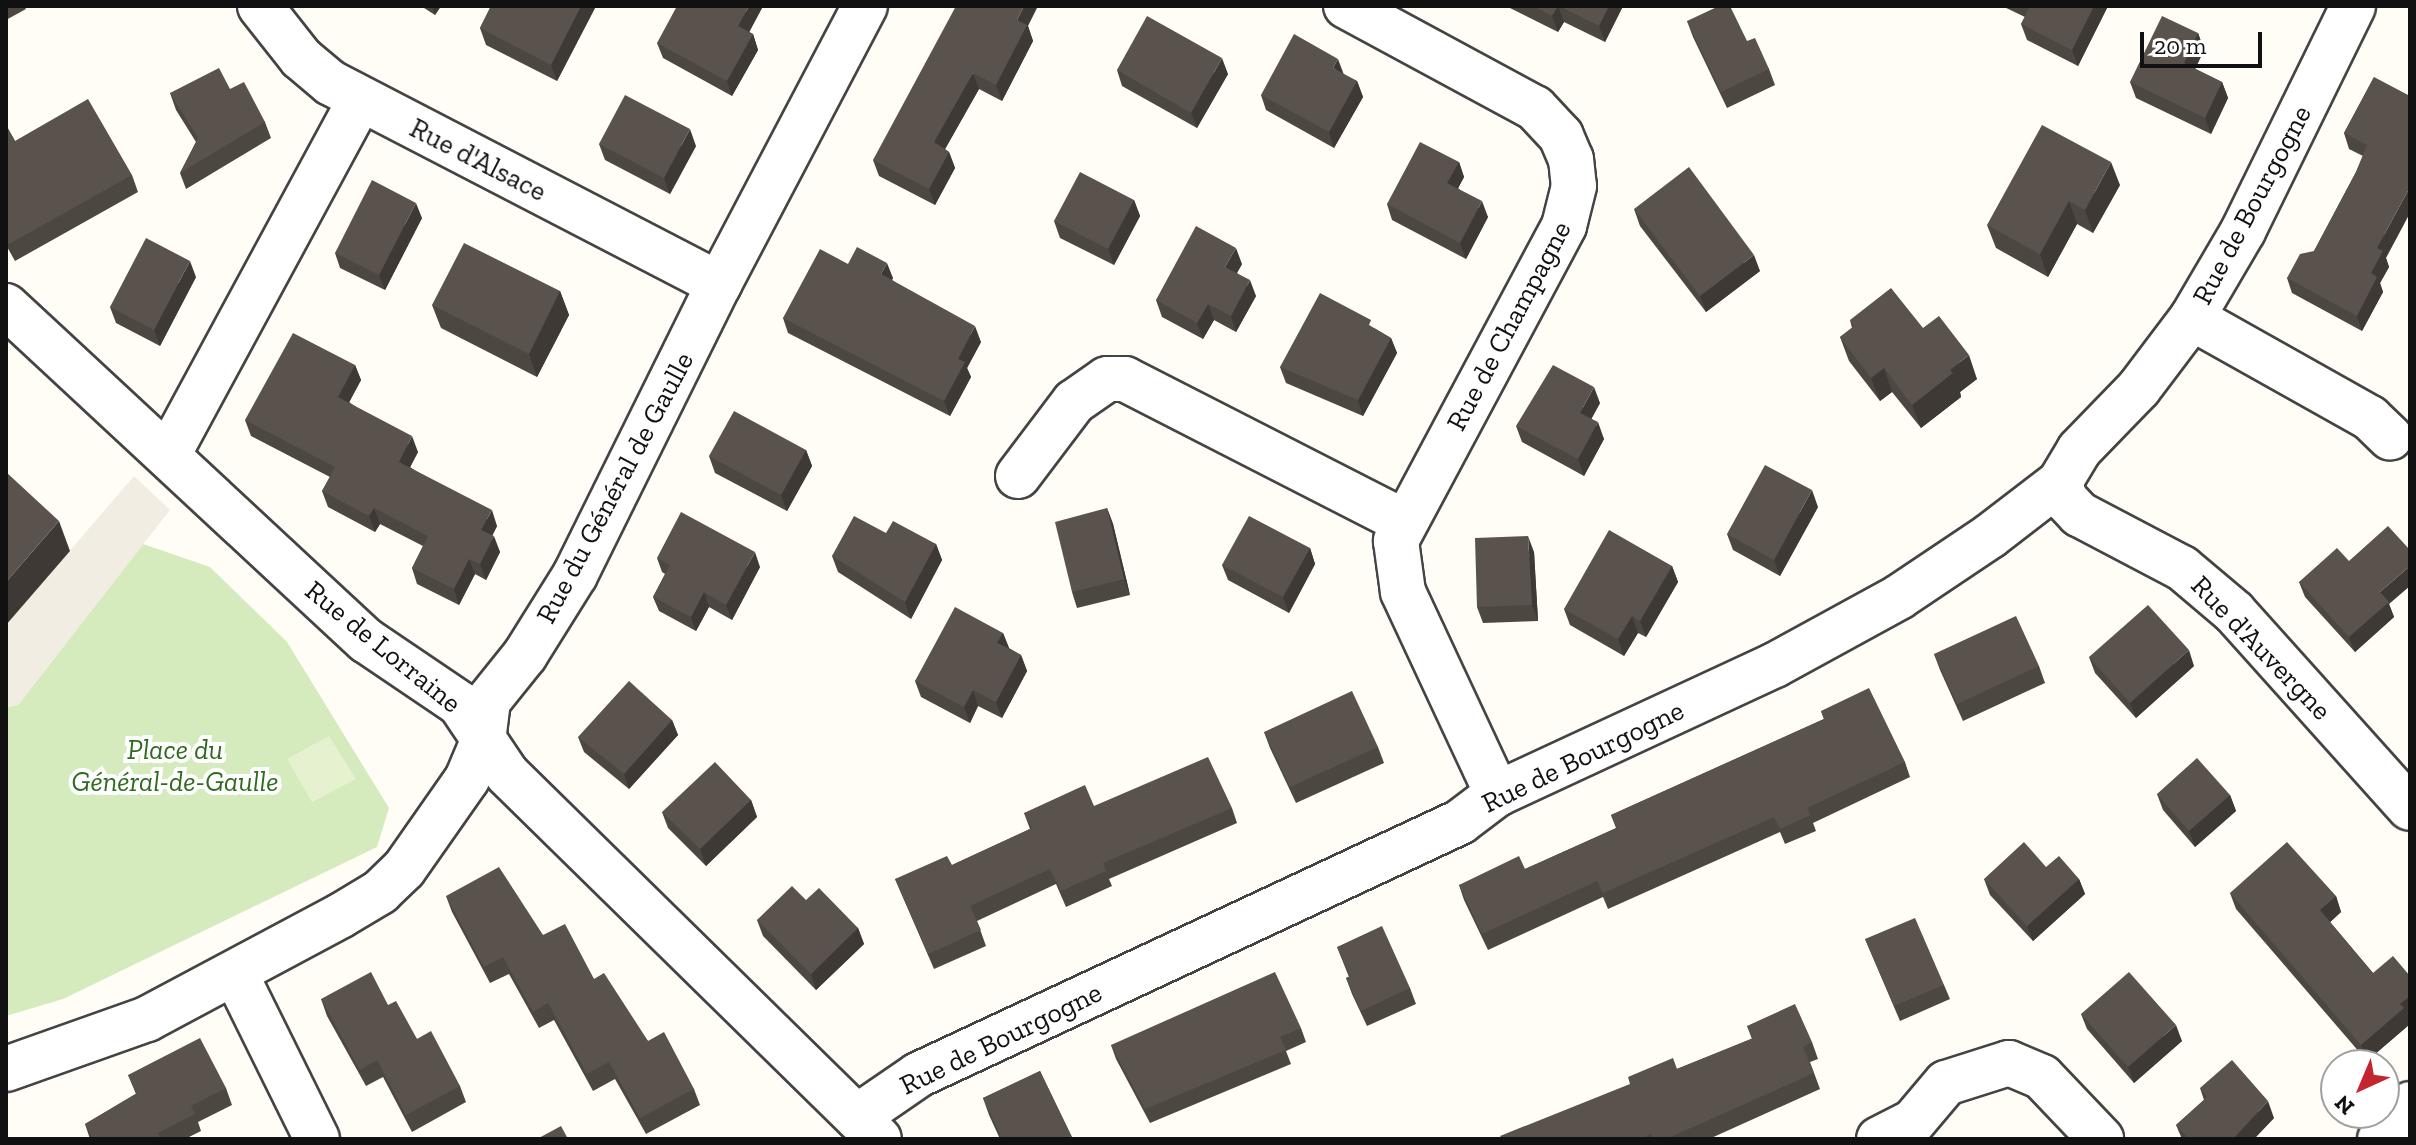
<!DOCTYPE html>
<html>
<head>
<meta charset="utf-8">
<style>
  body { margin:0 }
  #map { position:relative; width:2416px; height:1145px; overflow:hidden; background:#fffdf5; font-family:"Zilla Slab",serif }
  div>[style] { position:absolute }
  .green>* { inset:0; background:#d5ebbd }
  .pitch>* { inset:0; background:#e6f2cf }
  .plaza>* { inset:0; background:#f1ede2 }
  .roads { filter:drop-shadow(2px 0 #444) drop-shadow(-2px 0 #444) drop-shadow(0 2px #444) drop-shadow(0 -2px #444) }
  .street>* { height:44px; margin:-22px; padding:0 22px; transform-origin:22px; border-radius:22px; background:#fff }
  .wall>* { inset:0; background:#4d4742 }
  .shaded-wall>* { inset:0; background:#3f3936 }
  .building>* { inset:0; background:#5a524d }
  span { translate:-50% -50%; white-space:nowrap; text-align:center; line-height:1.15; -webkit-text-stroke:8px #fff; paint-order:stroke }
  .street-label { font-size:28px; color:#111 }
  .park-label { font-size:28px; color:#2f6b1f; font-style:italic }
  .frame { position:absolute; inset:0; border:8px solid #111; pointer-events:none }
  .north { position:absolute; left:2320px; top:1049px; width:80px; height:80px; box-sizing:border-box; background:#fff; border:2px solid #a0a0a0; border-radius:50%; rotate:224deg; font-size:22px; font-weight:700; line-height:32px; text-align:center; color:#111 }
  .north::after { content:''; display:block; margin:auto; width:28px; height:36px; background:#c4262e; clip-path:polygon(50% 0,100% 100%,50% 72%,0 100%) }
  .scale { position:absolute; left:2140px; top:32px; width:122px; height:36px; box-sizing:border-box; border:4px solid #111; border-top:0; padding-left:10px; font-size:24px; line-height:28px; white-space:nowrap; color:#111; -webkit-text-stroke:6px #fff; paint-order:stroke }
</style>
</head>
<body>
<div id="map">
  <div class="green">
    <div style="clip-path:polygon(143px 544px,210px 567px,287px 642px,389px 808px,377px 847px,63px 999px,6px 1016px,6px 707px,18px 705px)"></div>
  </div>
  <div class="pitch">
    <div style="clip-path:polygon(329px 736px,356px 779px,312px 802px,287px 759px)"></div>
  </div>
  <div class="plaza">
    <div style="clip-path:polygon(134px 476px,170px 510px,18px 705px,6px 707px,6px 625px)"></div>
  </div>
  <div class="roads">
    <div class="street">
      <div style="left:260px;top:6px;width:66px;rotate:51.7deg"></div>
      <div style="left:301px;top:58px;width:39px;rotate:40deg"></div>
      <div style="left:331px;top:83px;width:437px;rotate:27.4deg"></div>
      <div style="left:1346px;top:6px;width:215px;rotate:28.4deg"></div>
      <div style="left:1535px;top:108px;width:38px;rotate:47deg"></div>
      <div style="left:1561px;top:136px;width:25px;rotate:67deg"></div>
      <div style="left:1571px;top:159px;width:27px;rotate:84deg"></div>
      <div style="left:1574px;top:186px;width:41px;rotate:104deg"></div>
      <div style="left:1564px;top:226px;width:357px;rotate:118.1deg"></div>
      <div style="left:1396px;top:541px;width:51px;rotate:82.2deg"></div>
      <div style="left:1403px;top:592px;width:223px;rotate:65deg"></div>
      <div style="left:6px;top:306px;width:492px;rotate:42.9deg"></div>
      <div style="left:367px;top:641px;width:112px;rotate:34.1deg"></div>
      <div style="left:460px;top:704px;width:84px;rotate:56.1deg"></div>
      <div style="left:507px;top:774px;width:521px;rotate:44.46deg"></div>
      <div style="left:2192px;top:318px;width:204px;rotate:29.3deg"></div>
      <div style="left:2370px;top:418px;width:28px;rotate:44deg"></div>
      <div style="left:168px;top:455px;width:404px;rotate:-61.6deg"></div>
      <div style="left:1018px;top:476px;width:93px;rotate:-52.9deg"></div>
      <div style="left:1074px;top:402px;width:40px;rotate:-34.9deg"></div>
      <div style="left:1107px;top:379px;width:18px"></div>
      <div style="left:1125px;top:379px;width:311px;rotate:27.1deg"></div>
      <div style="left:2060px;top:482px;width:18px;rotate:74deg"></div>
      <div style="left:2065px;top:499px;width:21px;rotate:47deg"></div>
      <div style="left:2079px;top:514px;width:116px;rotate:27.7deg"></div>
      <div style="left:2182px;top:568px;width:68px;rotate:40.2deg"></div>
      <div style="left:2234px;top:612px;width:263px;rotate:48.1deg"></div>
      <div style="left:235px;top:973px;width:185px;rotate:63.7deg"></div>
      <div style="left:6px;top:1069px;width:150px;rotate:-19.5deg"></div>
      <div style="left:147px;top:1019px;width:219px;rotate:-28.1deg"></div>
      <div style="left:340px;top:916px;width:47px;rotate:-31deg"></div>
      <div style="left:380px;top:892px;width:33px;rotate:-44deg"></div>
      <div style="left:404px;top:869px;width:110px;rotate:-55deg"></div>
      <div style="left:467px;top:779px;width:41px;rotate:-67.2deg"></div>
      <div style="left:483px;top:741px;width:40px;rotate:-82.9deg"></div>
      <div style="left:488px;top:701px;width:59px;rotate:-51.2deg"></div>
      <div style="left:525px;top:655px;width:94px;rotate:-58deg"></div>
      <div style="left:575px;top:575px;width:325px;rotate:-63.7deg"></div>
      <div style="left:719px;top:284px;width:314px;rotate:-62.3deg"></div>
      <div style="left:857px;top:1117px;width:74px;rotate:-34.5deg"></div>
      <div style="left:918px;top:1075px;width:598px;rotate:-25.02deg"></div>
      <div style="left:1460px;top:822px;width:46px;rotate:-37.1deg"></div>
      <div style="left:1497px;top:794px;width:306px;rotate:-24.9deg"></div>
      <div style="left:1775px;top:665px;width:141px;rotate:-28.7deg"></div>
      <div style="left:1899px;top:597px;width:110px;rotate:-33.8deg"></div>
      <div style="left:1990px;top:536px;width:88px;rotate:-37.6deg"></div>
      <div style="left:2060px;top:482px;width:37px;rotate:-59deg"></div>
      <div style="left:2079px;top:450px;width:86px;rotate:-45.9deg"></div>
      <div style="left:2139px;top:388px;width:88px;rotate:-52.9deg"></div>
      <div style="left:2192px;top:318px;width:101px;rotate:-59.6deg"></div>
      <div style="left:2243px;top:231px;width:250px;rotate:-63.9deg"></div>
      <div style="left:1879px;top:1139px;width:38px;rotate:-27deg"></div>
      <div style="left:1913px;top:1122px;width:51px;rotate:-49.8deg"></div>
      <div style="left:1946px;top:1083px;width:66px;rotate:-17.6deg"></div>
      <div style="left:2009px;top:1063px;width:36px;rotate:23deg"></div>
      <div style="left:2042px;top:1077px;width:86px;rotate:46.4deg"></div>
      <div style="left:2380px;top:1139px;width:46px;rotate:-49.4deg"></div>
    </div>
  </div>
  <div class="wall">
    <div style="clip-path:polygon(6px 6px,24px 6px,26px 9px,6px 20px)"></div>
    <div style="clip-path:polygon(421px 6px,441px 6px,435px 15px)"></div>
    <div style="clip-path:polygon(491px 6px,596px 6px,557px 81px,486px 45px,480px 28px)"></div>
    <div style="clip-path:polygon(763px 6px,749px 32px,753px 34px,758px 50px,732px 96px,663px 58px,657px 43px)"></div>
    <div style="clip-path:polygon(1509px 6px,1623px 6px,1605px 42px,1564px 22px,1558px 32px,1510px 8px)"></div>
    <div style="clip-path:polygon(2002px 6px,2108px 6px,2078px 66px,2027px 40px,2021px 24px,2025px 17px)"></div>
    <div style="clip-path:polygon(1687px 21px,1747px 41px,1769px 69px,1775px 85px,1727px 108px,1693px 37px)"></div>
    <div style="clip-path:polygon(1028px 26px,1033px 41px,1002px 101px,979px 89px,945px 149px,949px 152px,955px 168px,935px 205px,879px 176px,873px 160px)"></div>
    <div style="clip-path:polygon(2198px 33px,2204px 50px,2195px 69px,2222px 82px,2228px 98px,2211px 134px,2136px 98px,2130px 82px)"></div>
    <div style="clip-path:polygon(1117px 70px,1228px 74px,1197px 128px,1122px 86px)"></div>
    <div style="clip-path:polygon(1343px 74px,1357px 81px,1363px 97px,1334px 148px,1266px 110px,1261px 95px)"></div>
    <div style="clip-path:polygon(2374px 77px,2386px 258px,2389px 267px,2380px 283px,2383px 292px,2362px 331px,2292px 293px,2287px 278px,2314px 251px,2356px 172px,2363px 156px,2349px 149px,2344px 133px)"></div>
    <div style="clip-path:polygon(230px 89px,265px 122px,271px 138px,186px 189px,180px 173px,196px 142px,176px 110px,170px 93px)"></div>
    <div style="clip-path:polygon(6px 125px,15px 141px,132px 175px,138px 192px,15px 261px,6px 245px)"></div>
    <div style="clip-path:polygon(599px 144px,696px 146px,670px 194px,605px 160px)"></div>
    <div style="clip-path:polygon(1459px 162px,1464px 177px,1458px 188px,1488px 217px,1466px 259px,1392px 220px,1387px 204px)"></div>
    <div style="clip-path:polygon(2120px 185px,2093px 233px,2077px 224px,2048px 277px,1996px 248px,1987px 225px)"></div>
    <div style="clip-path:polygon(1134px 200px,1140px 216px,1114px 265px,1060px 238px,1054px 221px)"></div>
    <div style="clip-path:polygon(1634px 209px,1760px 271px,1706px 312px,1640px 226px)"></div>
    <div style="clip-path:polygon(422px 218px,385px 290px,340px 268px,335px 253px)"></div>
    <div style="clip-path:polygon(848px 264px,893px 278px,892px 280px,981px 342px,967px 368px,971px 377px,950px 416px,788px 333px,783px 318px)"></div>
    <div style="clip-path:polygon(1242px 264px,1237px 273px,1256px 296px,1236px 332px,1214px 320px,1203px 339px,1162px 317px,1156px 300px)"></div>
    <div style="clip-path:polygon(196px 277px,160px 346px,116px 323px,110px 307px)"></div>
    <div style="clip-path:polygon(560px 291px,569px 315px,537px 377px,441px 328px,432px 305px)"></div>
    <div style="clip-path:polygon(1850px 320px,1923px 328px,1977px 379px,1960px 392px,1961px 397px,1921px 428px,1892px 392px,1880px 401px,1849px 361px,1840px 337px,1852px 328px)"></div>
    <div style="clip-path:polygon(1374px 328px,1391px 338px,1397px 353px,1363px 416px,1286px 383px,1280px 367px)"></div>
    <div style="clip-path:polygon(355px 365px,361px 380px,349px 402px,418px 452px,410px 467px,497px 526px,492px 536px,500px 552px,486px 580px,475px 574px,459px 605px,417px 584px,412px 568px,423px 546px,380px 524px,375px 532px,328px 507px,322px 491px,330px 477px,251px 436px,245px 420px)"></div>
    <div style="clip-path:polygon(1600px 403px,1591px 419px,1604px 439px,1584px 476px,1522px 442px,1516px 426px)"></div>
    <div style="clip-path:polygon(806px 450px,812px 466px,787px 511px,715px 473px,709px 456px)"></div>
    <div style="clip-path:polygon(1818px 507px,1780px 576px,1733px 550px,1727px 534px)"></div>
    <div style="clip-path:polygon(1107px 508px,1113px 524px,1130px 595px,1077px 608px,1072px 592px)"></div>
    <div style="clip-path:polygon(886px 533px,936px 544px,942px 560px,911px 619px,838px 572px,832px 556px)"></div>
    <div style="clip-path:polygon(1310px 548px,1315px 564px,1289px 613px,1228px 580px,1222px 565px)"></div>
    <div style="clip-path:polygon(1534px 552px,1538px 621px,1483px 623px,1477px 607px)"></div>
    <div style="clip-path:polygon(657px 558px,760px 567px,732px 620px,709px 607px,696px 631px,659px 611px,653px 597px,665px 574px,662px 572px)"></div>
    <div style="clip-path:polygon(2349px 561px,2389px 604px,2394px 617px,2355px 652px,2305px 597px,2299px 582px)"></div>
    <div style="clip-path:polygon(1672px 566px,1678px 582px,1646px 637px,1638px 633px,1624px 656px,1570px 625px,1564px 609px)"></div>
    <div style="clip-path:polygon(1003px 633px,1009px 648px,1021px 655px,1027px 671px,1002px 718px,978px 706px,970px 723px,921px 697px,915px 681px)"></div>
    <div style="clip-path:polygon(1934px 654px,2039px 666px,2045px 683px,1963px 721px,1940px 670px)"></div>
    <div style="clip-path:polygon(2089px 657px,2194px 666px,2136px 718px,2095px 673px)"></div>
    <div style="clip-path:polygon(1821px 711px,1905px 762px,1910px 777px,1813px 823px,1816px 831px,1785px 844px,1780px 832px,1608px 909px,1603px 897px,1488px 950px,1464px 900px,1459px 885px,1525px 869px,1616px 828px,1611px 815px,1824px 719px)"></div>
    <div style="clip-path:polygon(672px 720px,678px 735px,629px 789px,584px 752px,578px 737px)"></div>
    <div style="clip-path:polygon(1264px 732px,1378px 747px,1384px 763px,1296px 803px,1270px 748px)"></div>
    <div style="clip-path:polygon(2157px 794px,2230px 795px,2236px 811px,2195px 847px,2163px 810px)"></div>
    <div style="clip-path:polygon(751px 800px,757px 817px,706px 866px,668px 828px,662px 812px)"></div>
    <div style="clip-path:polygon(1094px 806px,1232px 808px,1237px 823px,1109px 879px,1112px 886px,1066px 907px,1056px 884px,977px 921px,986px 946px,934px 969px,895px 879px,952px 865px,1030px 829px,1024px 813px)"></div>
    <div style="clip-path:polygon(1984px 879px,2079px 879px,2085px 894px,2033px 941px,1990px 895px)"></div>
    <div style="clip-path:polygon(2230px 893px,2336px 896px,2341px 912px,2330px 922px,2373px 973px,2410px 976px,2410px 1017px,2408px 1018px,2410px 1024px,2367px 1061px,2236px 909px)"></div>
    <div style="clip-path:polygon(446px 896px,543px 935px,594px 979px,648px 1041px,694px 1089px,700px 1105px,646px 1134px,615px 1079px,593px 1091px,554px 1020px,539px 1028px,509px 974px,490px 983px,452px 912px)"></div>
    <div style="clip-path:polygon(806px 900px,858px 928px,864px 944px,816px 990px,763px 936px,757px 920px)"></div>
    <div style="clip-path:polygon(1865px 939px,1944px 985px,1950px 999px,1900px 1021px)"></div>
    <div style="clip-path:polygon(1337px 947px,1410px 988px,1416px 1004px,1367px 1026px,1352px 994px,1346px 978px,1349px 977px)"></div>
    <div style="clip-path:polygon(321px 999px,388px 1005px,417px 1039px,460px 1086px,466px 1102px,412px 1132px,383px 1077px,366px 1086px,327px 1016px)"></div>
    <div style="clip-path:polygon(2081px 1014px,2182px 1041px,2134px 1083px,2087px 1029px)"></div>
    <div style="clip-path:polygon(1747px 1026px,1812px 1042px,1818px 1059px,1810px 1062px,1820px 1089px,1709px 1139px,1501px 1139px,1752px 1039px)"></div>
    <div style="clip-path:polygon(1301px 1028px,1306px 1042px,1286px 1051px,1291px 1064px,1150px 1123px,1116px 1059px,1111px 1045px)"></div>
    <div style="clip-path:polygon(1040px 1071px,1073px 1139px,1000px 1139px,989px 1115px,983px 1098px)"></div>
    <div style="clip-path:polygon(128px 1075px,226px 1088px,232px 1105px,198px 1122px,201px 1131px,185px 1139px,90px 1139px,85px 1124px,136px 1094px)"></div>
    <div style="clip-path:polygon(2200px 1088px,2274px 1118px,2254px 1139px,2182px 1139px,2176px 1125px,2204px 1100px)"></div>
  </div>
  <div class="shaded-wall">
    <div style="clip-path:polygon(432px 6px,441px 6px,435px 15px)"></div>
    <div style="clip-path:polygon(581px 6px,596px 6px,557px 81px,551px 65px)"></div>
    <div style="clip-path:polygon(749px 6px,763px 6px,744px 42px,738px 26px)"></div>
    <div style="clip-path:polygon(1024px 6px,1038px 6px,1028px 26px,1033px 41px,1002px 101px,996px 85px,1017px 20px)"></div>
    <div style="clip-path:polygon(1558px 6px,1564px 22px,1558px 32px,1552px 16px)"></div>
    <div style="clip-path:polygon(1609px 6px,1623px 6px,1605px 42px,1599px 26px)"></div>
    <div style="clip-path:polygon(2094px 6px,2108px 6px,2078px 66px,2072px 50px)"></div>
    <div style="clip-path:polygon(2198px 33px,2204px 50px,2190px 80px,2184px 63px)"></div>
    <div style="clip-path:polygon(753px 34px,758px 50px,732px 96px,727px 81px)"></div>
    <div style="clip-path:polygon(1222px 58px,1228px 74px,1197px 128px,1191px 113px)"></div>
    <div style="clip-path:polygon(1338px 59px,1344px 75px,1333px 68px)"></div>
    <div style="clip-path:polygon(973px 73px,979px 89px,940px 158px,934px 142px)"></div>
    <div style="clip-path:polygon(1357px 81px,1363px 97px,1334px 148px,1329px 132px)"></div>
    <div style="clip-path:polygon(2222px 82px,2228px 98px,2211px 134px,2205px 118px)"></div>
    <div style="clip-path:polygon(690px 129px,696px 146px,670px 194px,664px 178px)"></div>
    <div style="clip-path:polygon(949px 152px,955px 168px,935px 205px,929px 189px)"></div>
    <div style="clip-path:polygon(1459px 162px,1464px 177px,1453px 198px,1447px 183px)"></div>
    <div style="clip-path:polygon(2111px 162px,2120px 185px,2093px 233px,2085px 210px)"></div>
    <div style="clip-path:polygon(2410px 187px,2410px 213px,2386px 258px,2389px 267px,2380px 283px,2383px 292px,2362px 331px,2357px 316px,2377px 248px)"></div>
    <div style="clip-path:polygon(1134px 200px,1140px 216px,1114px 265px,1108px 249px)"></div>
    <div style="clip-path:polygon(1482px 201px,1488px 217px,1466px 259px,1460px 243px)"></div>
    <div style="clip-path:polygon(2069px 201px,2077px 224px,2048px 277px,2040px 254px)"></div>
    <div style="clip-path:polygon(416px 203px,422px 218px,385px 290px,379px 275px)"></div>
    <div style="clip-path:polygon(1236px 248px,1242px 264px,1231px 283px,1225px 267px)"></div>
    <div style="clip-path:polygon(1754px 255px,1760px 271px,1706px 312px,1700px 296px)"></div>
    <div style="clip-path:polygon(190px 261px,196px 277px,160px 346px,154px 330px)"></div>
    <div style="clip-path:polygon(887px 263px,893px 278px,886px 290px,881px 274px)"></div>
    <div style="clip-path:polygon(1250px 280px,1256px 296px,1236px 332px,1231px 316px)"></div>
    <div style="clip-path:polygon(560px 291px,569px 315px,537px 377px,529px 354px)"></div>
    <div style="clip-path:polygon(1208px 304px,1214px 320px,1203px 339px,1197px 323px)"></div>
    <div style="clip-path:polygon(975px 326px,981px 342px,967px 368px,971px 377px,950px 416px,944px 401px,958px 359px)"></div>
    <div style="clip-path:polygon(1391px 338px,1397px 353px,1363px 416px,1358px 400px)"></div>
    <div style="clip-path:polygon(1969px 355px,1977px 379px,1960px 392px,1961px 397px,1921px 428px,1912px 405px,1950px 370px)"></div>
    <div style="clip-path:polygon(355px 365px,361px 380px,344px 412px,338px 397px)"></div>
    <div style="clip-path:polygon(1884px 368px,1892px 392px,1880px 401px,1871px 378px)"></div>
    <div style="clip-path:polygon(1594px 387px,1600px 403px,1586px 429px,1580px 413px)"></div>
    <div style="clip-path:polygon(1598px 422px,1604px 439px,1584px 476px,1578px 459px)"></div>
    <div style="clip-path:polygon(412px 436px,418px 452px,405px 477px,399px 462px)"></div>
    <div style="clip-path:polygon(806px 450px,812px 466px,787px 511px,781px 495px)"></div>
    <div style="clip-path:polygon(1812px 490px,1818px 507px,1780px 576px,1774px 560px)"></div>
    <div style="clip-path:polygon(374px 508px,380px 524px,375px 532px,369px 516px)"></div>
    <div style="clip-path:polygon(1107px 508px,1113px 524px,1130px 595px,1124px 579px)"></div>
    <div style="clip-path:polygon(492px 510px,497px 526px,487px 546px,481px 530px)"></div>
    <div style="clip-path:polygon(59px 521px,70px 551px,6px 625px,6px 582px)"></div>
    <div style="clip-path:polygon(494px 536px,500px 552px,486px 580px,480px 564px)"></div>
    <div style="clip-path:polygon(1528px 536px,1534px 552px,1538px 621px,1532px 605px)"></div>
    <div style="clip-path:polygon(936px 544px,942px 560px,911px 619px,905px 602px)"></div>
    <div style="clip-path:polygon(1310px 548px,1315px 564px,1289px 613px,1283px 597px)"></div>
    <div style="clip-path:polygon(755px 552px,760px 567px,732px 620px,726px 605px)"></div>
    <div style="clip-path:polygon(469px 559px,475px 574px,459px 605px,454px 589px)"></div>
    <div style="clip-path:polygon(1672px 566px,1678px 582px,1646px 637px,1640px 621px)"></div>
    <div style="clip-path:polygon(2410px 566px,2410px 586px,2389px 604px,2394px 617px,2355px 652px,2349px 637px,2380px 592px)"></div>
    <div style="clip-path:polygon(704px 592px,709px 607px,696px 631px,691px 617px)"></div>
    <div style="clip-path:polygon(1632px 616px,1638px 633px,1624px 656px,1618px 639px)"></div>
    <div style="clip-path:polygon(1003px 633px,1009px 648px,997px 643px)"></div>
    <div style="clip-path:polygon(2189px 650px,2194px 666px,2136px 718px,2130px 703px)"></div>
    <div style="clip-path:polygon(1021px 655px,1027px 671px,1002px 718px,996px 702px)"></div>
    <div style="clip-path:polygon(973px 690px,978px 706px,970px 723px,964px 707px)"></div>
    <div style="clip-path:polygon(672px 720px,678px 735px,629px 789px,624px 774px)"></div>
    <div style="clip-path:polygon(2230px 795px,2236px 811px,2195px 847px,2189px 831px)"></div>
    <div style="clip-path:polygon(751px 800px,757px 817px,706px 866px,700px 849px)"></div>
    <div style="clip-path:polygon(2079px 879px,2085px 894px,2033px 941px,2027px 926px)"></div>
    <div style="clip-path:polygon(2336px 896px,2341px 912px,2326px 926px,2320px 910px)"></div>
    <div style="clip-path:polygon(858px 928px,864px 944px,816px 990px,811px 974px)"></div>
    <div style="clip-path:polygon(2410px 996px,2410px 1017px,2408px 1018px,2410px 1024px,2367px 1061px,2361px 1045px,2400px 1004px)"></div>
    <div style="clip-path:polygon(2176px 1025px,2182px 1041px,2134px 1083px,2128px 1067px)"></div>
    <div style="clip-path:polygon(2268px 1101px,2274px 1118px,2254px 1139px,2233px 1139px)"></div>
  </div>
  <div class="building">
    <div style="clip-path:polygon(491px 6px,581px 6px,551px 65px,480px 28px)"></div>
    <div style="clip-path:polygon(677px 6px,749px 6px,738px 26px,753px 34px,727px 81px,657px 43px)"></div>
    <div style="clip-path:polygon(956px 6px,1024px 6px,1017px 20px,1027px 25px,996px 85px,973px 73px,934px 142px,949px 152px,929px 189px,873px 160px)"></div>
    <div style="clip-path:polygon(1533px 6px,1558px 6px,1552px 16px)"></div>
    <div style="clip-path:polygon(1559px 6px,1609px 6px,1599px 26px)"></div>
    <div style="clip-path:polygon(1719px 6px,1730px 6px,1747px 41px,1755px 38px,1769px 69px,1721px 92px,1687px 21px)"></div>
    <div style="clip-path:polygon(2030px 6px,2094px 6px,2072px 50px,2021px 24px)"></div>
    <div style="clip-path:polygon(1147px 16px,1222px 58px,1191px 113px,1117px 70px)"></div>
    <div style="clip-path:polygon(2162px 16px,2198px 33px,2184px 63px,2222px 82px,2205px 118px,2130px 82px)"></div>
    <div style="clip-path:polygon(1294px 34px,1338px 59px,1333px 68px,1357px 81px,1329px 132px,1261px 95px)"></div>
    <div style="clip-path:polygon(219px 68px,230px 89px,244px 82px,265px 122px,180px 173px,198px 138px,170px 93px)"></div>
    <div style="clip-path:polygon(2374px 77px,2410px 96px,2410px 187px,2377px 248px,2383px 251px,2371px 273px,2377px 277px,2357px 316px,2287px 278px,2300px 254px,2314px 251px,2356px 172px,2367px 145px,2344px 133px)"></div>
    <div style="clip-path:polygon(625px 95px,690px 129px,664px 178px,599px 144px)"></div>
    <div style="clip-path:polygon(88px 99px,132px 175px,9px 244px,6px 239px,6px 125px,15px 141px)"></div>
    <div style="clip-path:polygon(2042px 125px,2111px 162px,2085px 210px,2069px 201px,2040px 254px,1987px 225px)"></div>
    <div style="clip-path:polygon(1420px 142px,1459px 162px,1447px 183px,1482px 201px,1460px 243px,1387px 204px)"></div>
    <div style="clip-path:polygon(1689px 167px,1754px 255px,1700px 296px,1634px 209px)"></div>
    <div style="clip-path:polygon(1080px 172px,1134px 200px,1108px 249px,1054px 221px)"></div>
    <div style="clip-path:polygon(372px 180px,416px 203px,379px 275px,335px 253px)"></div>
    <div style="clip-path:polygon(1196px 226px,1236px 248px,1225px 267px,1250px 280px,1231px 316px,1208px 304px,1197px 323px,1156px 300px)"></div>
    <div style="clip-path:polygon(146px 238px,190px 261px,154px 330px,110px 307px)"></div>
    <div style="clip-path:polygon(464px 243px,560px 291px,529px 354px,432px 305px)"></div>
    <div style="clip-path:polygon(857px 247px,887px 263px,881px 274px,975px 326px,958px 359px,965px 362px,944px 401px,783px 318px,820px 249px,848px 264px)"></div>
    <div style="clip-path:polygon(1891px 288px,1923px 328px,1939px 316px,1969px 355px,1950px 370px,1953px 373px,1912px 405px,1884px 368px,1871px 378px,1840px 337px,1854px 326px,1850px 320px)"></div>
    <div style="clip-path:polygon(1320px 293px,1371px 320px,1369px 325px,1391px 338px,1358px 400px,1280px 367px)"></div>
    <div style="clip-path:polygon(293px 333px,355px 365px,338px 397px,412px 436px,399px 462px,492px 510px,481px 530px,494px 536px,480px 564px,469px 559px,454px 589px,412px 568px,428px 536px,374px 508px,369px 516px,322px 491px,335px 467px,245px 420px)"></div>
    <div style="clip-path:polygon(1553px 365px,1594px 387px,1580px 413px,1598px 422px,1578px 459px,1516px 426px)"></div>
    <div style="clip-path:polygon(734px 411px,806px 450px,781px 495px,709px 456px)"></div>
    <div style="clip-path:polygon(1765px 465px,1812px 490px,1774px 560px,1727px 534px)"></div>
    <div style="clip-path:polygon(6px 472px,59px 521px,6px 582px)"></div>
    <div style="clip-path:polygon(1107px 508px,1124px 579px,1072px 592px,1055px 522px)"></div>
    <div style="clip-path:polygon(681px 512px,755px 552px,726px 605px,704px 592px,691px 617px,653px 597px,670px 565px,657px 558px)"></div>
    <div style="clip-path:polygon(854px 516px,886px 533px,893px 521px,936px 544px,905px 602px,832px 556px)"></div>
    <div style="clip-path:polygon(1249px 516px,1310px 548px,1283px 597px,1222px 565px)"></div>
    <div style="clip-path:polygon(2388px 526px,2410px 550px,2410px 566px,2380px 592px,2389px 602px,2349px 637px,2299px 582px,2337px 548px,2349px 561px)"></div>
    <div style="clip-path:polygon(1609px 530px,1672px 566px,1640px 621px,1632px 616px,1618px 639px,1564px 609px)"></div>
    <div style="clip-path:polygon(1528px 536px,1532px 605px,1477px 607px,1475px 538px)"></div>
    <div style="clip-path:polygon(2148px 605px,2189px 650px,2130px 703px,2089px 657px)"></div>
    <div style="clip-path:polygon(955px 607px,1003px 633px,997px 643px,1021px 655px,996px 702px,973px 690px,964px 707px,915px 681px)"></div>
    <div style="clip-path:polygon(2016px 616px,2039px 666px,1957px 704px,1934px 654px)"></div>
    <div style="clip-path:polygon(629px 681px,672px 720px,624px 774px,578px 737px)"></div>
    <div style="clip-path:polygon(1869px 688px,1905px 762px,1807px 808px,1810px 815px,1780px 829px,1774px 817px,1603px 893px,1597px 881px,1482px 934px,1459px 885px,1519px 856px,1525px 869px,1617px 828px,1611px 815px,1824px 719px,1821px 711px)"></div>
    <div style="clip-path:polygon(1352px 691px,1378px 747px,1290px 787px,1264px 732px)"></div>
    <div style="clip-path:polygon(1208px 757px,1232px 808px,1103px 863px,1106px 871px,1061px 891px,1050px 869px,970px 906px,981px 930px,928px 954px,895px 879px,947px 856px,952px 865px,1032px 828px,1024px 813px,1085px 785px,1094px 806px)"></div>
    <div style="clip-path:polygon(2197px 758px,2230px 795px,2189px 831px,2157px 794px)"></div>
    <div style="clip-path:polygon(715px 762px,751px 800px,700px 849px,662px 812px)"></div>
    <div style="clip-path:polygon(2024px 842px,2046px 867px,2059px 856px,2079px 879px,2027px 926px,1984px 879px)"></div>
    <div style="clip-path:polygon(2287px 842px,2336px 896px,2320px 910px,2373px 973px,2393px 956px,2410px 976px,2410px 996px,2400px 1004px,2404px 1008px,2361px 1045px,2230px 893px)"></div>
    <div style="clip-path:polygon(499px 867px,543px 935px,565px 924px,594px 979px,604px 973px,648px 1041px,664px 1032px,694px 1089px,640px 1118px,609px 1062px,587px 1074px,548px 1003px,533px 1012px,503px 957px,484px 967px,446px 896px)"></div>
    <div style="clip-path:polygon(792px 886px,806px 900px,819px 888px,858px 928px,811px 974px,757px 920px)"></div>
    <div style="clip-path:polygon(1915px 918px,1944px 985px,1894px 1006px,1865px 939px)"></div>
    <div style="clip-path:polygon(1382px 926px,1410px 988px,1361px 1011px,1346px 978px,1350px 976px,1337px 947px)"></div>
    <div style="clip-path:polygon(371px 972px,388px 1005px,396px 1001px,417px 1039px,431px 1031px,460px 1086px,406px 1115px,377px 1060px,360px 1070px,321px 999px)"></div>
    <div style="clip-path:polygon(1275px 972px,1301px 1028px,1280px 1037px,1286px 1050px,1145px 1109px,1111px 1045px)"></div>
    <div style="clip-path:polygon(2129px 972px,2176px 1025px,2128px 1067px,2081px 1014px)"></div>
    <div style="clip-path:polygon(1795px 1004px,1812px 1042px,1803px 1047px,1814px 1073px,1666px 1139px,1654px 1139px,1651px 1134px,1640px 1139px,1502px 1139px,1500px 1136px,1630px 1084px,1628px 1077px,1673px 1058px,1677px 1069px,1753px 1038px,1747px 1026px)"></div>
    <div style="clip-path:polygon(200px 1038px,226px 1088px,191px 1106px,195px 1114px,158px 1133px,161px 1139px,93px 1139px,85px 1124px,137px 1093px,128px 1075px)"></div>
    <div style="clip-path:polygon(2232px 1060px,2268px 1101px,2233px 1139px,2189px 1139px,2176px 1125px,2207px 1097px,2200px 1088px)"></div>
    <div style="clip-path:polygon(1040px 1071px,1072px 1138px,1070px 1139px,1002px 1139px,983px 1098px)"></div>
    <div style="clip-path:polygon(561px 1126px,568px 1139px,537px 1139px)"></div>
  </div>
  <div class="street-label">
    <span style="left:478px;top:160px;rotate:27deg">Rue d'Alsace</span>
    <span style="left:2252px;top:205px;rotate:-62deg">Rue de Bourgogne</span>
    <span style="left:1509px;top:326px;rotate:-62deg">Rue de Champagne</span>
    <span style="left:615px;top:488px;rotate:-62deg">Rue du Général de Gaulle</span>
    <span style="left:383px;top:647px;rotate:39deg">Rue de Lorraine</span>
    <span style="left:2261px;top:648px;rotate:46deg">Rue d'Auvergne</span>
    <span style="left:1583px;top:757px;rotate:-26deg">Rue de Bourgogne</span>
    <span style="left:1001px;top:1039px;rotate:-26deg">Rue de Bourgogne</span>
  </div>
  <div class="park-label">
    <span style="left:175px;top:766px">Place du<br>Général-de-Gaulle</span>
  </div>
  <div class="frame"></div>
  <div class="north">N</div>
  <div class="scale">20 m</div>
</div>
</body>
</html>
